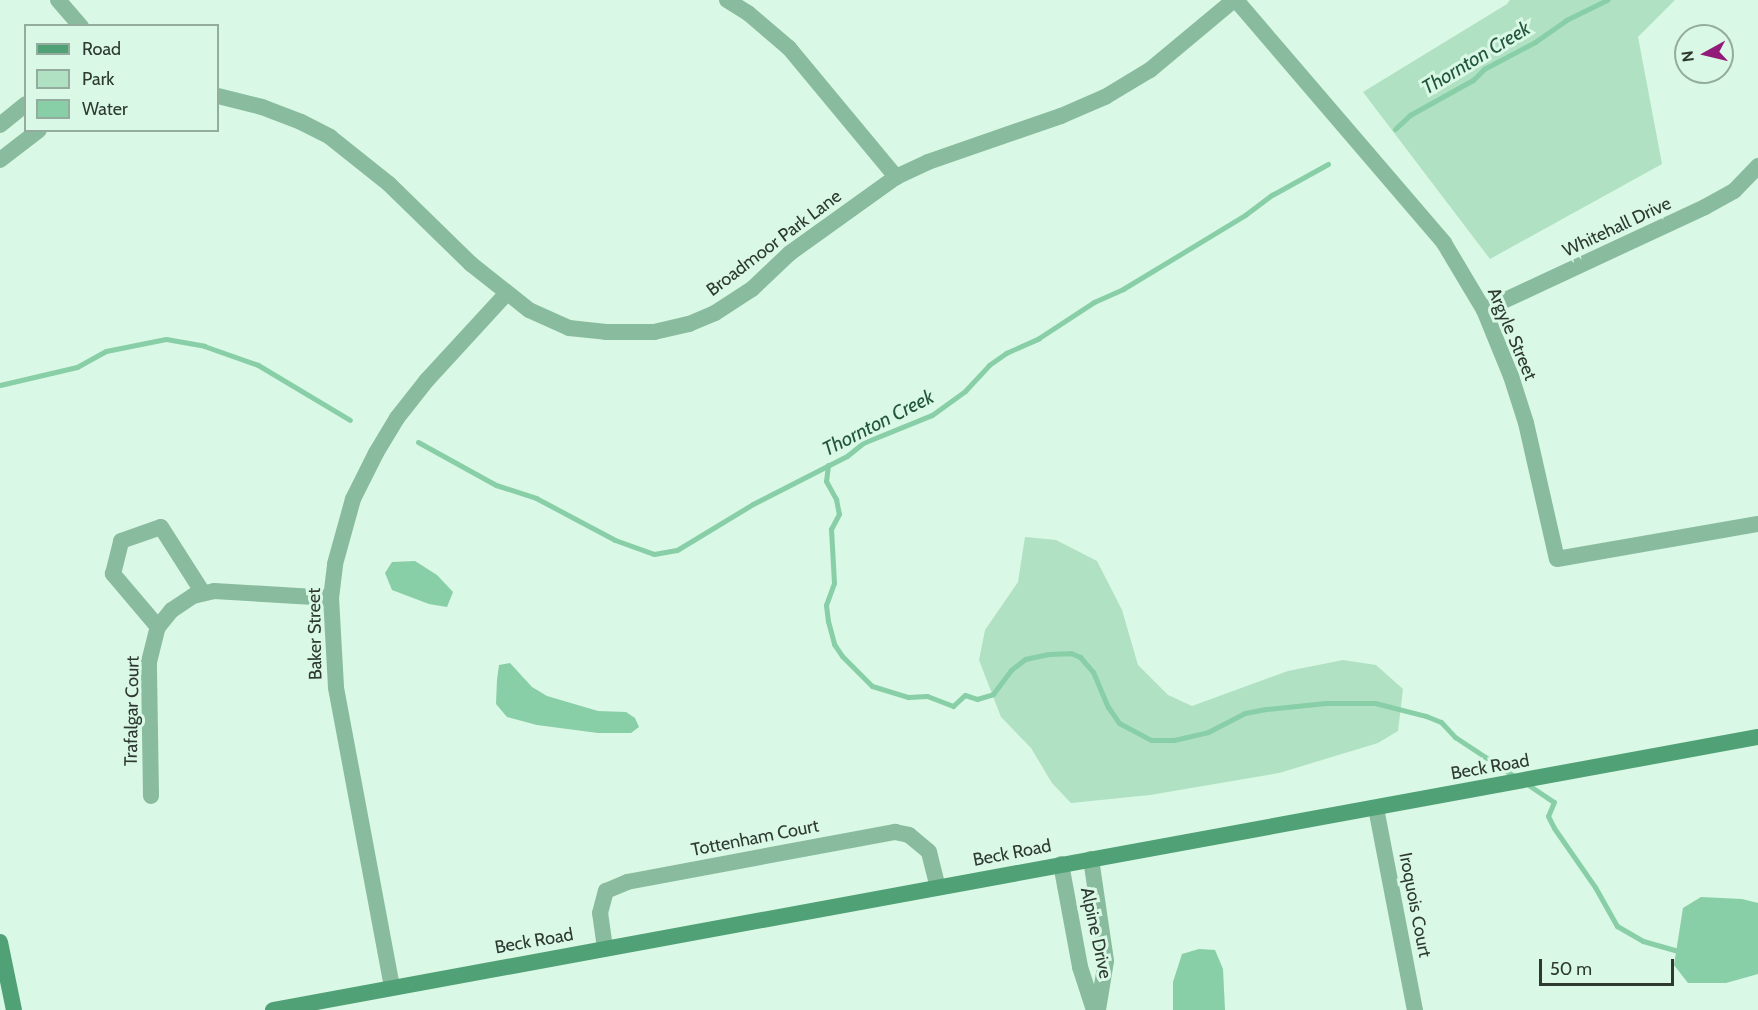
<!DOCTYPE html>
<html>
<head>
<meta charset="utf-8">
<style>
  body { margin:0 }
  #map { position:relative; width:1758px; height:1010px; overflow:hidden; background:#d9f8e5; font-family:Cabin,sans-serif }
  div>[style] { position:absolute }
  .green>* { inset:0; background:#b0e1c3 }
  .water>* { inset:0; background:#88cea6 }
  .stream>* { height:5px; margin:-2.5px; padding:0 2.5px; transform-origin:2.5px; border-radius:2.5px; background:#88cea6 }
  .minor>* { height:16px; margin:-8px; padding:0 8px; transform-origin:8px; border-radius:8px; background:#89bb9e }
  .secondary>* { height:16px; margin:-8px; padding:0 8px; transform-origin:8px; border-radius:8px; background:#51a176 }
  span { translate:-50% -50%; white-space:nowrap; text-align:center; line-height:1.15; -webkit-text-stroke:6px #d9f8e5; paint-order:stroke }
  .street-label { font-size:18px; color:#2d3931 }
  .water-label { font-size:20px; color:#22563b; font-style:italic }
  .legend { position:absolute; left:24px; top:24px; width:195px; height:108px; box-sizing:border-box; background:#d9f8e5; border:2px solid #94ac9d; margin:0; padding:8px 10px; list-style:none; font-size:18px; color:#2d3931 }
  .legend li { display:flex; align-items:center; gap:12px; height:30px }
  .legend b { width:30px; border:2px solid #94ac9d }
  .north { position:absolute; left:1674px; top:24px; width:60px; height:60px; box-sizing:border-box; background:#d9f8e5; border:2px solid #94ac9d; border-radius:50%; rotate:262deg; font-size:16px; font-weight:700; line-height:24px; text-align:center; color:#2d3931 }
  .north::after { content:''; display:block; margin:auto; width:21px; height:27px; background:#921b79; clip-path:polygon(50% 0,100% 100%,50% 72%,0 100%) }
  .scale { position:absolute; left:1539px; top:959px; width:135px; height:27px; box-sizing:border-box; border:3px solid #2d3931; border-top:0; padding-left:8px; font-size:18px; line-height:21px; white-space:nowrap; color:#2d3931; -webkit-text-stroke:4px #d9f8e5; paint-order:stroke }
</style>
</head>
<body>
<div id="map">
  <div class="green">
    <div style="clip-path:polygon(1510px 0,1675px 0,1638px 37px,1662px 164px,1490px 259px,1363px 92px,1507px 4px)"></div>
    <div style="clip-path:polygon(1025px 537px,1056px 540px,1097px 561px,1122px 610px,1138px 665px,1168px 695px,1192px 706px,1288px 671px,1343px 660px,1376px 665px,1403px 689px,1398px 731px,1378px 743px,1279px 773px,1150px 795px,1071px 803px,1052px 783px,1031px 748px,1001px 717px,979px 660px,985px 630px,1018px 582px)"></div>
  </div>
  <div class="water">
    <div style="clip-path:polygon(415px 561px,437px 575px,453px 592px,447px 607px,429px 604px,392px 590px,385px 573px,392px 562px)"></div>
    <div style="clip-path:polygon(510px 663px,532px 687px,547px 696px,598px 711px,626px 712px,635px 718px,639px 727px,631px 733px,598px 733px,537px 725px,507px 717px,496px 704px,497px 680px,499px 665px)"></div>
    <div style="clip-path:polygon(1701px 897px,1742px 899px,1758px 903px,1758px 974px,1726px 983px,1688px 983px,1674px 965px,1683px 908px)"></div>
    <div style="clip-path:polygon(1199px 949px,1215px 950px,1223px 969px,1225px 1010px,1173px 1010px,1173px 982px,1182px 954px)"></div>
  </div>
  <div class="stream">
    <div style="left:1395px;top:129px;width:21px;rotate:-43deg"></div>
    <div style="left:1410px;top:115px;width:72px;rotate:-29.1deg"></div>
    <div style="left:1473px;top:80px;width:16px;rotate:-45deg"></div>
    <div style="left:1484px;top:69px;width:58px;rotate:-27.9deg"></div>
    <div style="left:1535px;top:42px;width:38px;rotate:-35deg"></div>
    <div style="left:1566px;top:20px;width:46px;rotate:-26deg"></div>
    <div style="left:0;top:385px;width:79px;rotate:-13.2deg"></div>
    <div style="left:77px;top:367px;width:33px;rotate:-29deg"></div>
    <div style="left:106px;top:351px;width:61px;rotate:-11.3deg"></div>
    <div style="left:166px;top:339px;width:39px;rotate:10deg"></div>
    <div style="left:204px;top:346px;width:57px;rotate:19.4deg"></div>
    <div style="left:258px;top:365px;width:107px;rotate:30.9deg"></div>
    <div style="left:418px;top:442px;width:89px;rotate:28.9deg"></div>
    <div style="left:496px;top:485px;width:42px;rotate:18deg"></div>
    <div style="left:536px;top:498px;width:89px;rotate:28deg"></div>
    <div style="left:615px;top:540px;width:41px;rotate:19.7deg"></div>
    <div style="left:654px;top:554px;width:23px;rotate:-10deg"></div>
    <div style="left:677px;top:550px;width:89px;rotate:-31.2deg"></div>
    <div style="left:753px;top:504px;width:106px;rotate:-27.1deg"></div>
    <div style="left:847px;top:456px;width:21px;rotate:-39deg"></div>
    <div style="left:863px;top:443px;width:74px;rotate:-22.1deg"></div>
    <div style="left:932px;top:415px;width:41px;rotate:-36deg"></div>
    <div style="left:965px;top:391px;width:35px;rotate:-47deg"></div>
    <div style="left:989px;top:365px;width:21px;rotate:-35deg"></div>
    <div style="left:1006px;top:353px;width:36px;rotate:-24deg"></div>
    <div style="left:1039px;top:338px;width:66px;rotate:-33.2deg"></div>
    <div style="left:1094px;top:302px;width:32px;rotate:-24deg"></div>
    <div style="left:1123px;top:289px;width:143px;rotate:-31.2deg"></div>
    <div style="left:1245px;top:215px;width:34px;rotate:-37deg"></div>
    <div style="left:1272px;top:195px;width:64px;rotate:-29deg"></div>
    <div style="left:828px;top:465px;width:16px;rotate:97deg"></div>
    <div style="left:826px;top:481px;width:21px;rotate:61deg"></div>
    <div style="left:836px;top:499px;width:15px;rotate:79deg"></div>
    <div style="left:839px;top:514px;width:17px;rotate:118deg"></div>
    <div style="left:831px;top:529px;width:54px;rotate:86.8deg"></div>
    <div style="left:834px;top:583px;width:23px;rotate:110deg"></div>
    <div style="left:826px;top:605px;width:16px;rotate:83deg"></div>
    <div style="left:828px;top:621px;width:24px;rotate:75deg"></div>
    <div style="left:834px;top:644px;width:14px;rotate:56deg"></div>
    <div style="left:842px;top:656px;width:42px;rotate:45deg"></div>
    <div style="left:872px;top:686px;width:38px;rotate:17deg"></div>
    <div style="left:908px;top:697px;width:19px;rotate:-3deg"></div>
    <div style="left:927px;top:696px;width:28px;rotate:21deg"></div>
    <div style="left:953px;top:706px;width:16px;rotate:-43deg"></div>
    <div style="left:965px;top:695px;width:13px;rotate:18deg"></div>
    <div style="left:977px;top:699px;width:17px;rotate:-17deg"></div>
    <div style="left:993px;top:694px;width:30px;rotate:-53deg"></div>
    <div style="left:1011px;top:670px;width:18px;rotate:-38deg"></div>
    <div style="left:1025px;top:659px;width:24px;rotate:-12deg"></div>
    <div style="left:1048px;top:654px;width:23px;rotate:-2deg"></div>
    <div style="left:1071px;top:653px;width:10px;rotate:24deg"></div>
    <div style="left:1080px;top:657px;width:20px;rotate:49deg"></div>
    <div style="left:1093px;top:672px;width:38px;rotate:67deg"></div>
    <div style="left:1108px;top:707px;width:19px;rotate:55deg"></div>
    <div style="left:1119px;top:723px;width:36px;rotate:28deg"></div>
    <div style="left:1151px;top:740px;width:23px"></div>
    <div style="left:1174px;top:740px;width:35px;rotate:-13deg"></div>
    <div style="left:1208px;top:732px;width:42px;rotate:-27.2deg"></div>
    <div style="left:1245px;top:713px;width:21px;rotate:-11deg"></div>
    <div style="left:1266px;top:709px;width:60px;rotate:-5.7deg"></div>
    <div style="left:1326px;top:703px;width:49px"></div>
    <div style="left:1375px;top:703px;width:53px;rotate:14.3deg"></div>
    <div style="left:1426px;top:716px;width:16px;rotate:22deg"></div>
    <div style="left:1441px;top:722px;width:21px;rotate:47deg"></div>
    <div style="left:1455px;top:737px;width:74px;rotate:33.5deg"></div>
    <div style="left:1527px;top:784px;width:32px;rotate:34deg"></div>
    <div style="left:1554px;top:802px;width:15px;rotate:113deg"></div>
    <div style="left:1548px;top:816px;width:13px;rotate:63deg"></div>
    <div style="left:1554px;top:828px;width:72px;rotate:55.2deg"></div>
    <div style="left:1595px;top:887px;width:45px;rotate:60.6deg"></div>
    <div style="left:1617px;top:926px;width:30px;rotate:30deg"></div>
    <div style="left:1643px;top:941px;width:40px;rotate:16deg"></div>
  </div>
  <div class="minor">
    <div style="left:58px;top:0;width:35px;rotate:49deg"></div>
    <div style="left:727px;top:0;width:25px;rotate:32deg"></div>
    <div style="left:748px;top:13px;width:54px;rotate:40.5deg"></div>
    <div style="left:789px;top:48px;width:168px;rotate:50.3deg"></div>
    <div style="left:1236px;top:0;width:320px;rotate:49.4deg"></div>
    <div style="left:1444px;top:243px;width:78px;rotate:59.2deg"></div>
    <div style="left:1484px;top:310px;width:71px;rotate:67.8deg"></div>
    <div style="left:1511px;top:376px;width:49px;rotate:72.3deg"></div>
    <div style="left:1526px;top:423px;width:139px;rotate:77.2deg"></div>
    <div style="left:1557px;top:559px;width:204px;rotate:-9.9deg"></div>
    <div style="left:218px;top:96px;width:45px;rotate:14deg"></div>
    <div style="left:262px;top:107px;width:42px;rotate:21deg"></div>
    <div style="left:301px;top:122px;width:33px;rotate:27deg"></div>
    <div style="left:330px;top:137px;width:75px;rotate:38.5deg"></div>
    <div style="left:389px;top:184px;width:115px;rotate:44.3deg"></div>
    <div style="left:471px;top:264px;width:74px;rotate:38.4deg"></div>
    <div style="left:529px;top:310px;width:44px;rotate:24.2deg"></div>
    <div style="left:569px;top:328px;width:37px;rotate:6deg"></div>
    <div style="left:606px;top:332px;width:48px"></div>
    <div style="left:654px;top:332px;width:36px;rotate:-13deg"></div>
    <div style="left:689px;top:324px;width:28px;rotate:-23deg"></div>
    <div style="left:715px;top:313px;width:44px;rotate:-33deg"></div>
    <div style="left:752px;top:289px;width:52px;rotate:-43.5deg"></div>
    <div style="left:790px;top:253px;width:130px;rotate:-35.6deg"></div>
    <div style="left:896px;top:177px;width:35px;rotate:-25deg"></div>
    <div style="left:928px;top:162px;width:141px;rotate:-19.1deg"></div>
    <div style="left:1061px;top:116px;width:48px;rotate:-23.4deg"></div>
    <div style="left:1105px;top:97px;width:52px;rotate:-31deg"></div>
    <div style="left:1150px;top:70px;width:109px;rotate:-39.8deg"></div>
    <div style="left:0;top:125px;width:33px;rotate:-39deg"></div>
    <div style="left:0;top:160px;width:49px;rotate:-37.6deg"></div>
    <div style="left:1484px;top:310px;width:244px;rotate:-25deg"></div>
    <div style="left:1705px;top:207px;width:33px;rotate:-29deg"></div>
    <div style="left:1734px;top:191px;width:35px;rotate:-46deg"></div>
    <div style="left:158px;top:627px;width:70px;rotate:-130.3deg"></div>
    <div style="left:113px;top:574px;width:34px;rotate:-76deg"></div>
    <div style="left:121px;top:541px;width:42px;rotate:-19.3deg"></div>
    <div style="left:161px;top:527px;width:78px;rotate:57.5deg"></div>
    <div style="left:151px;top:796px;width:134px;rotate:-90.9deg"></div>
    <div style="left:149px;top:662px;width:36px;rotate:-76deg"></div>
    <div style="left:158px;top:627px;width:22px;rotate:-51deg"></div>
    <div style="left:172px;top:610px;width:25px;rotate:-34deg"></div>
    <div style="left:193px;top:596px;width:22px;rotate:-13deg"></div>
    <div style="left:214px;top:591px;width:117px;rotate:3.4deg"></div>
    <div style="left:1376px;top:808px;width:206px;rotate:79.1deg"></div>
    <div style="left:1091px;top:859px;width:103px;rotate:81.6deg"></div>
    <div style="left:1106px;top:961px;width:50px;rotate:99.3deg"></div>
    <div style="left:1061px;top:864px;width:105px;rotate:79.5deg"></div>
    <div style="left:1080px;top:967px;width:45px;rotate:72deg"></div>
    <div style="left:605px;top:948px;width:35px;rotate:-98deg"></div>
    <div style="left:600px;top:913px;width:23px;rotate:-75deg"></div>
    <div style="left:606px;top:891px;width:23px;rotate:-23deg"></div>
    <div style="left:627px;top:882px;width:273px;rotate:-10.6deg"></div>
    <div style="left:895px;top:832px;width:14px;rotate:12deg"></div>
    <div style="left:909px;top:835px;width:26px;rotate:40deg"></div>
    <div style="left:929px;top:852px;width:36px;rotate:76deg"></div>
    <div style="left:392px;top:987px;width:305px;rotate:-100.6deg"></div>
    <div style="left:336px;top:687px;width:89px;rotate:-93.2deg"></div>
    <div style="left:331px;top:598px;width:34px;rotate:-83deg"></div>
    <div style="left:335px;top:564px;width:67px;rotate:-74.5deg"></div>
    <div style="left:353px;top:499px;width:51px;rotate:-63.4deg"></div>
    <div style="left:376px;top:453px;width:41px;rotate:-59deg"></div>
    <div style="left:397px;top:418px;width:48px;rotate:-51.7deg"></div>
    <div style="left:427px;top:380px;width:118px;rotate:-47.4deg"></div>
  </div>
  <div class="secondary">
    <div style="left:0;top:942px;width:69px;rotate:78.4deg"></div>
    <div style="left:273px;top:1010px;width:1510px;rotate:-10.42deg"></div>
  </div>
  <div class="street-label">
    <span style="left:1617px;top:227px;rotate:-25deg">Whitehall Drive</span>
    <span style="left:774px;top:243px;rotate:-37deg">Broadmoor Park Lane</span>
    <span style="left:1512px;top:334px;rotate:67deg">Argyle Street</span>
    <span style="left:315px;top:634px;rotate:-91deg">Baker Street</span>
    <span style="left:132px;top:711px;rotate:-89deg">Trafalgar Court</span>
    <span style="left:1490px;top:767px;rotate:-10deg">Beck Road</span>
    <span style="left:755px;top:838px;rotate:-11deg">Tottenham Court</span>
    <span style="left:1012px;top:853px;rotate:-11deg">Beck Road</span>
    <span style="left:1415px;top:905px;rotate:79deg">Iroquois Court</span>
    <span style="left:1096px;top:933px;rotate:78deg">Alpine Drive</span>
    <span style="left:534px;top:941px;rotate:-10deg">Beck Road</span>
  </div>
  <div class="water-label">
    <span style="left:1476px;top:58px;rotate:-31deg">Thornton Creek</span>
    <span style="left:878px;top:423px;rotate:-27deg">Thornton Creek</span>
  </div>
  <ul class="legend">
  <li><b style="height:8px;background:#51a176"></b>Road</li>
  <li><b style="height:16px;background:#b0e1c3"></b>Park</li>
  <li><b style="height:16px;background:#88cea6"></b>Water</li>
  </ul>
  <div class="north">N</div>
  <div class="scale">50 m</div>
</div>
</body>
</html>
